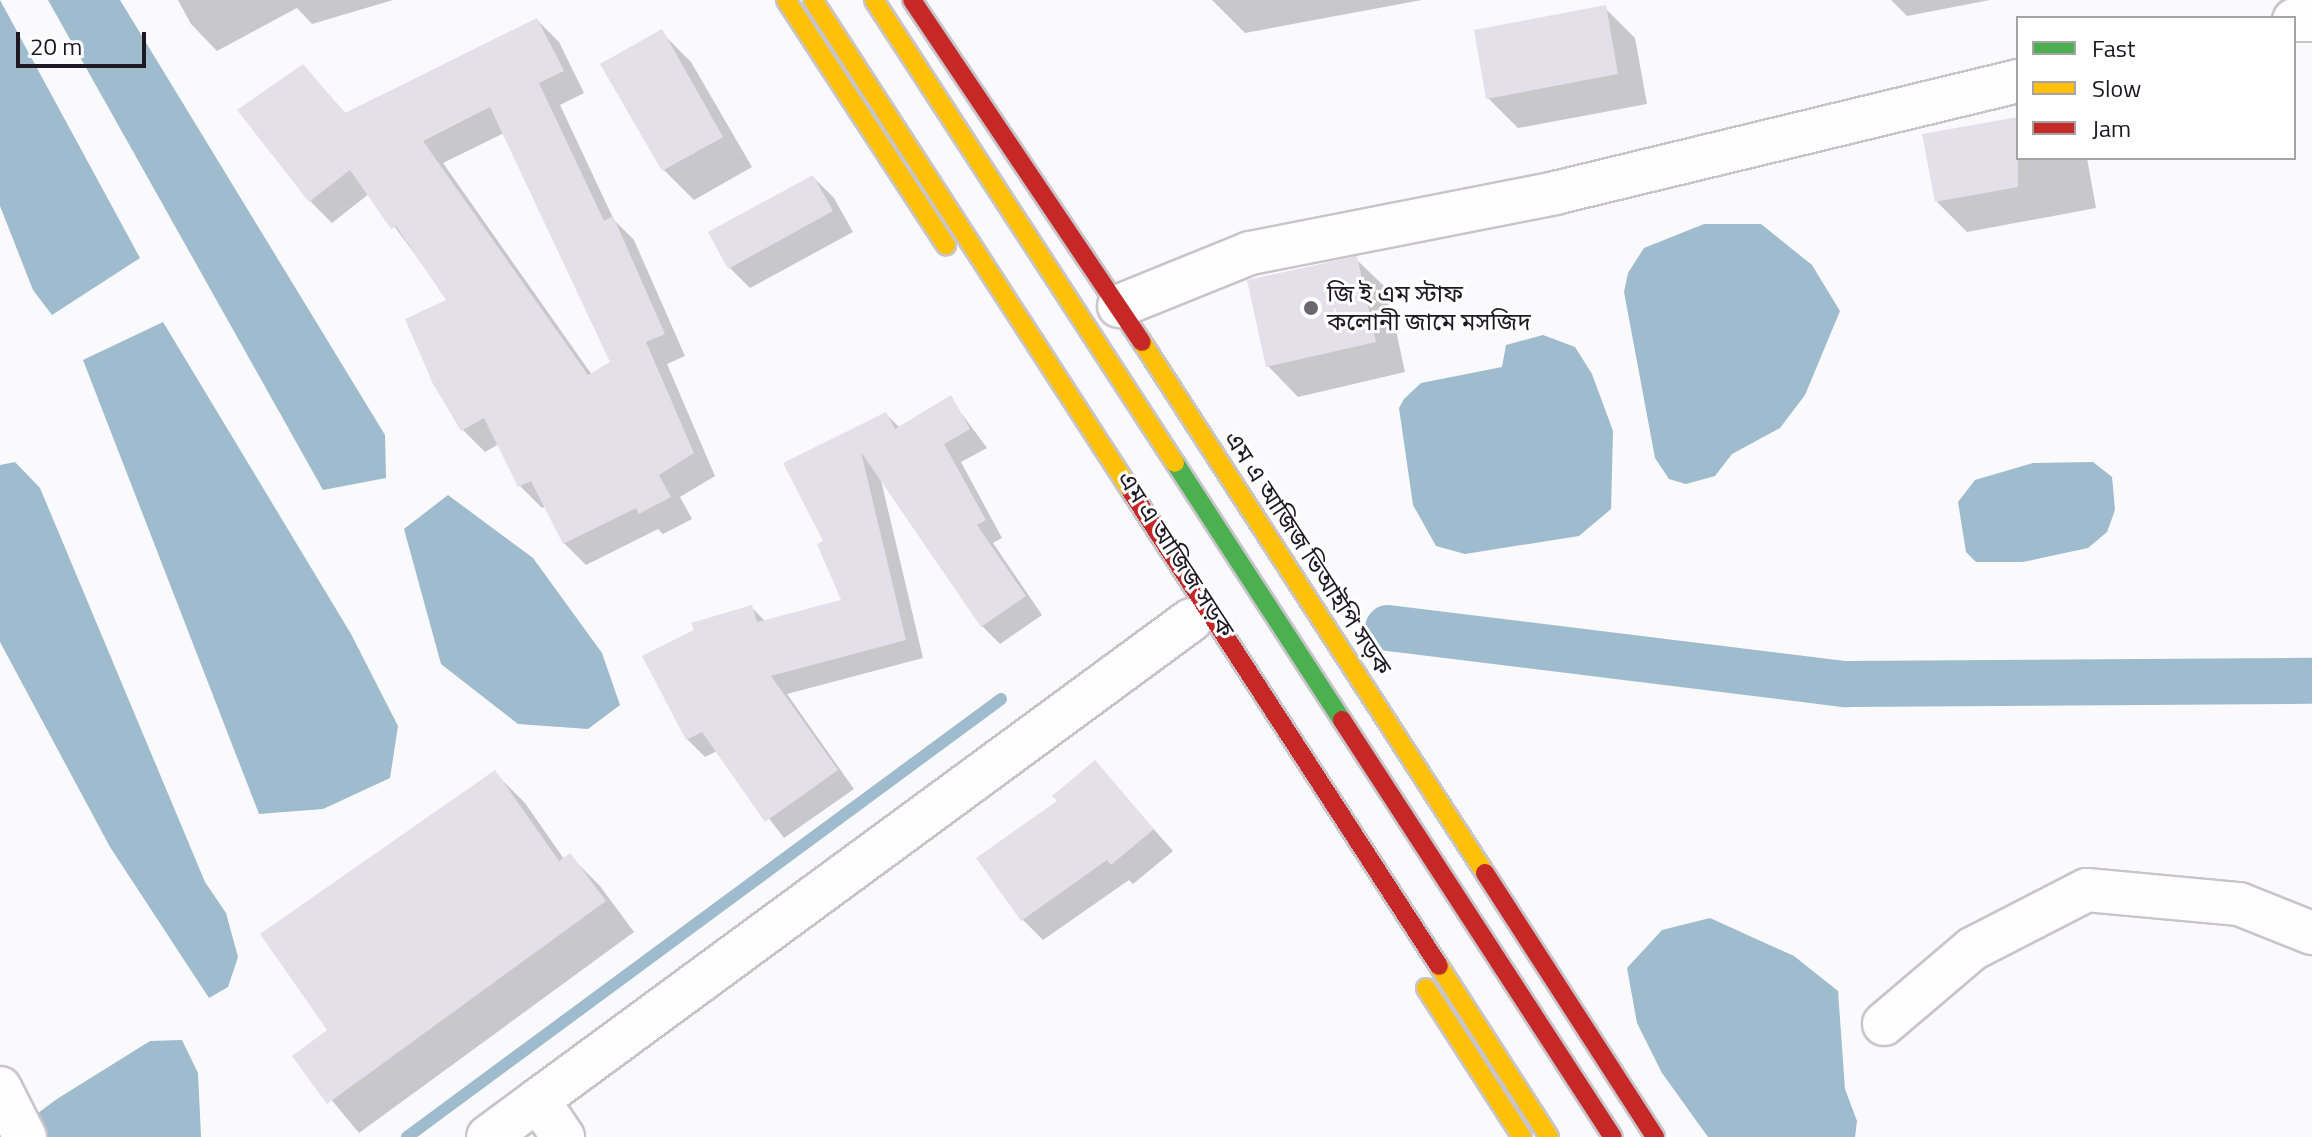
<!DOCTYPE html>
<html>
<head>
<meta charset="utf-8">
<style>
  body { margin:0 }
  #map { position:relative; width:2312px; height:1137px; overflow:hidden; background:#faf9fc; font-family:"Titillium Web","Noto Sans Bengali",sans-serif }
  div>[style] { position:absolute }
  .water>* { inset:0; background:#9fbbce }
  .shadow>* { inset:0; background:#0003 }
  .stream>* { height:12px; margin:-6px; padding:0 6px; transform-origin:6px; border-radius:6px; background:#9fbbce }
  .canal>* { height:46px; margin:-23px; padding:0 23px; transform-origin:23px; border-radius:23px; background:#9fbbce }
  .building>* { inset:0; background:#e4e0ea }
  .roads { filter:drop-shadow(2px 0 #c7c4ca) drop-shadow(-2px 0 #c7c4ca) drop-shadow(0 2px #c7c4ca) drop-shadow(0 -2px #c7c4ca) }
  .street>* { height:42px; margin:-21px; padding:0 21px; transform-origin:21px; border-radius:21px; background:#fefeff }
  .fast>* { height:18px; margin:-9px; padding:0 9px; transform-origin:9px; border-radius:9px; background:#4caf50 }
  .slow>* { height:18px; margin:-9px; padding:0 9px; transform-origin:9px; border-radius:9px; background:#ffc107 }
  .jam>* { height:18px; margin:-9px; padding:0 9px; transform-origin:9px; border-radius:9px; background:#c62828 }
  .dots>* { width:22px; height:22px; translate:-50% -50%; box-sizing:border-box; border:4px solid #fff; border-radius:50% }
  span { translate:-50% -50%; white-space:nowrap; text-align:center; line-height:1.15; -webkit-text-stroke:6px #fff; paint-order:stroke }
  .poi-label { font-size:24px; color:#1d1821 }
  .left { translate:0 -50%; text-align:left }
  .street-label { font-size:24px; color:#1d1821 }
  .legend { position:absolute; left:2016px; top:16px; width:280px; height:144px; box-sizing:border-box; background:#fff; border:2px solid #a5a3a6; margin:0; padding:10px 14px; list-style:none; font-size:24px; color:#1d1821 }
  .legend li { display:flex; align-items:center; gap:16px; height:40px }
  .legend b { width:40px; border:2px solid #a5a3a6 }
  .scale { position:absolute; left:16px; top:32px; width:130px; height:36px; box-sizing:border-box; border:4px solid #1d1821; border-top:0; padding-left:10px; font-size:24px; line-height:28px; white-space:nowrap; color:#1d1821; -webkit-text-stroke:6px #fff; paint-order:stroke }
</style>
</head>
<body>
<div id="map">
  <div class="water">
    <div style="clip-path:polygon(0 0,140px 258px,52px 315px,33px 290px,0 206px)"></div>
    <div style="clip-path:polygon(48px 0,120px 0,385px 435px,386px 478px,323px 490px)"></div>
    <div style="clip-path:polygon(1704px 224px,1761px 224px,1812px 265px,1840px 311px,1805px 395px,1780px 428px,1732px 454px,1715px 476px,1686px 484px,1669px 479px,1655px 458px,1624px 292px,1628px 273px,1644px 248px)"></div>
    <div style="clip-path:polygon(163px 322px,351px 634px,398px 726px,390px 778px,323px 809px,259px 814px,83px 360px)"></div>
    <div style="clip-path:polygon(1543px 335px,1575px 347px,1592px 374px,1613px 431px,1611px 509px,1579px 536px,1465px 554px,1436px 546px,1413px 505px,1399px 408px,1404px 399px,1421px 383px,1502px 367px,1506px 345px)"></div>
    <div style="clip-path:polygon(15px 462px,40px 488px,205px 882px,226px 913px,238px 957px,228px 987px,209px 998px,110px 847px,0 642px,0 465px)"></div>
    <div style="clip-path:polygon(2093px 462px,2112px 477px,2115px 510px,2107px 532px,2088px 548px,2023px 562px,1976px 562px,1966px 552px,1958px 502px,1975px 480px,2033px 463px)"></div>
    <div style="clip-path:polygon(448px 495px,533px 558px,602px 653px,620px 705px,588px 729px,518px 724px,441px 664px,404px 529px)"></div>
    <div style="clip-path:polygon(1710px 918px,1794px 956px,1838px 991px,1845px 1089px,1857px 1121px,1855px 1137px,1708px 1137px,1662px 1073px,1637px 1023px,1627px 968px,1662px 930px)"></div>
    <div style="clip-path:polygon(182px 1040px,198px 1073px,201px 1137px,28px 1137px,34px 1116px,57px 1099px,150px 1041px)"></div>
  </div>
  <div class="shadow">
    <div style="clip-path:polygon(178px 0,393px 0,312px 24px,297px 8px,217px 51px,191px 24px)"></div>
    <div style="clip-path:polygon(1212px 0,1422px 0,1245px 33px)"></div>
    <div style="clip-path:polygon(1891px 0,1990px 0,1907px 16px)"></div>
    <div style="clip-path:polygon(1605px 8px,1635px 38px,1647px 104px,1518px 128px,1488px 98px)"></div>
    <div style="clip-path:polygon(evenodd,537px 20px,559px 42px,584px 93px,560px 105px,614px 220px,634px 240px,685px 356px,667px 364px,715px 476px,680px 497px,692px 519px,663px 534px,658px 529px,586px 565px,564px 543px,546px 506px,542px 508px,520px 486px,499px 444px,485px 452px,463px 430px,435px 383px,449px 301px,370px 193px,332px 223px,310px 201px,303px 66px,347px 115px,537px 20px,504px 133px,613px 363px,592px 375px,443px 163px,504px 133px)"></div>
    <div style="clip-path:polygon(661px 32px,691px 62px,752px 167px,694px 200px,664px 170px)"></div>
    <div style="clip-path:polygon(2018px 119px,2018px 158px,2087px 158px,2096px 208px,1967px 232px,1937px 202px)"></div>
    <div style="clip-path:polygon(813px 177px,834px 198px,853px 232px,750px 288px,729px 267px)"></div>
    <div style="clip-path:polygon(1356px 259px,1387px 289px,1405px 372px,1298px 397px,1268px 366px)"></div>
    <div style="clip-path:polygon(950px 398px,987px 448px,961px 462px,1002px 538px,993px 543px,1042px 615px,1000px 644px,982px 626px,880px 476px,923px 658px,787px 694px,854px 789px,784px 838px,717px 751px,705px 757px,687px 739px,751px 607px,766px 622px,844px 601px,826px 542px,785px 464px,886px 414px,900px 428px)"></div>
    <div style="clip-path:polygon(1095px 763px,1173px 851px,1133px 884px,1129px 880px,1043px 940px,1022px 919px,1060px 802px)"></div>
    <div style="clip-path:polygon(495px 773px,525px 803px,564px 859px,570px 856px,600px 886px,634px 932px,359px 1133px,295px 1056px,330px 1031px)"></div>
  </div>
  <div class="stream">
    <div style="left:407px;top:1137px;width:738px;rotate:-36.4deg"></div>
  </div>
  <div class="canal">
    <div style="left:1388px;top:628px;width:462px;rotate:7deg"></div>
    <div style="left:1847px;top:684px;width:465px;rotate:-0.4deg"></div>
  </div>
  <div class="building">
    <div style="clip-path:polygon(1606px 5px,1618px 74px,1486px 99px,1474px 30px)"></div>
    <div style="clip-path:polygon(evenodd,537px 18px,564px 71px,539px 83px,604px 221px,613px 216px,665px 334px,646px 342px,694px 453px,659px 475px,671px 497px,639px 514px,636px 508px,563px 544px,531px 481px,518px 487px,484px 418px,461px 431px,433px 384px,405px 319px,446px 300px,396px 226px,391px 229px,350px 170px,309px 202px,237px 110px,303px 64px,345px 113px,537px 18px,490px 107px,610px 362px,588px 375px,423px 141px,490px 107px)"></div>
    <div style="clip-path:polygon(662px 29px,723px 137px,662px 171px,600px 64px)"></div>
    <div style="clip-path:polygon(2018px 117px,2018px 187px,1935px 202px,1922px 134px)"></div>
    <div style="clip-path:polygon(813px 175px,833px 211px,728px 269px,708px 232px)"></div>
    <div style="clip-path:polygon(1357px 256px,1376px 342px,1266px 367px,1247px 280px)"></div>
    <div style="clip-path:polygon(951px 395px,970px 429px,944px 444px,986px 520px,977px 525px,1026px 596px,981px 627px,861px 452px,906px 640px,771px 676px,838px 770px,765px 822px,702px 732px,686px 740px,642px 656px,694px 630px,691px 623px,752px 605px,757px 622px,841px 600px,817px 544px,823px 541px,783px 463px,886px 412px,895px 429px)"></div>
    <div style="clip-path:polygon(1095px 760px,1154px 829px,1111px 865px,1107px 860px,1021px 921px,976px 858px,1057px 801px,1052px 796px)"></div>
    <div style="clip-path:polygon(495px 770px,559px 861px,570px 853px,606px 901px,327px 1104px,292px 1056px,327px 1030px,260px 934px)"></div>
  </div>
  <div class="roads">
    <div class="street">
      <div style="left:2294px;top:20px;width:18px"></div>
      <div style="left:1119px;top:306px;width:141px;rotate:-22deg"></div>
      <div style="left:1250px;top:253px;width:311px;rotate:-11.1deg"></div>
      <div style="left:1555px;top:193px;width:476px;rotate:-13.6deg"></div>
      <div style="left:1884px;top:1024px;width:116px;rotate:-40.4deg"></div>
      <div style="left:1972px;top:949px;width:129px;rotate:-27.2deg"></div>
      <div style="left:2087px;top:890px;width:153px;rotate:5.3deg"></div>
      <div style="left:2239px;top:904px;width:79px;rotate:21.7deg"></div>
      <div style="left:0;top:1088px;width:55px;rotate:63deg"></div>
      <div style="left:538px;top:1100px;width:810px;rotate:-36.32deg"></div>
      <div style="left:488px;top:1137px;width:62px;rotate:-36.5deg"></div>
      <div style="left:538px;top:1100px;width:45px;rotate:56deg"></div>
    </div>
    <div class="fast">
      <div style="left:1175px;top:463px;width:306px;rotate:57deg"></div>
    </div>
    <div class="slow">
      <div style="left:786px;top:0;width:293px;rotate:56.9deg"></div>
      <div style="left:813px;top:0;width:585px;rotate:57.07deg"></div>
      <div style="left:874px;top:0;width:552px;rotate:56.97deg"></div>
      <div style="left:1142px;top:342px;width:632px;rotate:57.14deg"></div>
      <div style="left:1439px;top:966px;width:203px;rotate:57.2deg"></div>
      <div style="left:1426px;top:988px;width:177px;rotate:57.2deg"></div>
    </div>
    <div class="jam">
      <div style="left:912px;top:0;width:412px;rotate:56.1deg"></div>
      <div style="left:1131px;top:491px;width:566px;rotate:57.04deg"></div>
      <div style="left:1342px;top:720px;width:497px;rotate:57deg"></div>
      <div style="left:1485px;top:873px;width:314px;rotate:57.2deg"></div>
    </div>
  </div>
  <div class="dots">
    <div style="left:1311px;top:308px;background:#6a676e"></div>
  </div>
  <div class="poi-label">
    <span class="left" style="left:1327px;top:308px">জি ই এম স্টাফ<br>কলোনী জামে মসজিদ</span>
  </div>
  <div class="street-label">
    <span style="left:1308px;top:553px;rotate:57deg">এম এ আজিজ ভিআইপি সড়ক</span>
    <span style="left:1176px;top:554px;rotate:57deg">এম এ আজিজ সড়ক</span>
  </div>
  <ul class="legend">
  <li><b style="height:10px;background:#4caf50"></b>Fast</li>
  <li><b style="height:10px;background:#ffc107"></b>Slow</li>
  <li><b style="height:10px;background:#c62828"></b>Jam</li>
  </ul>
  <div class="scale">20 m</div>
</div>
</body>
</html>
